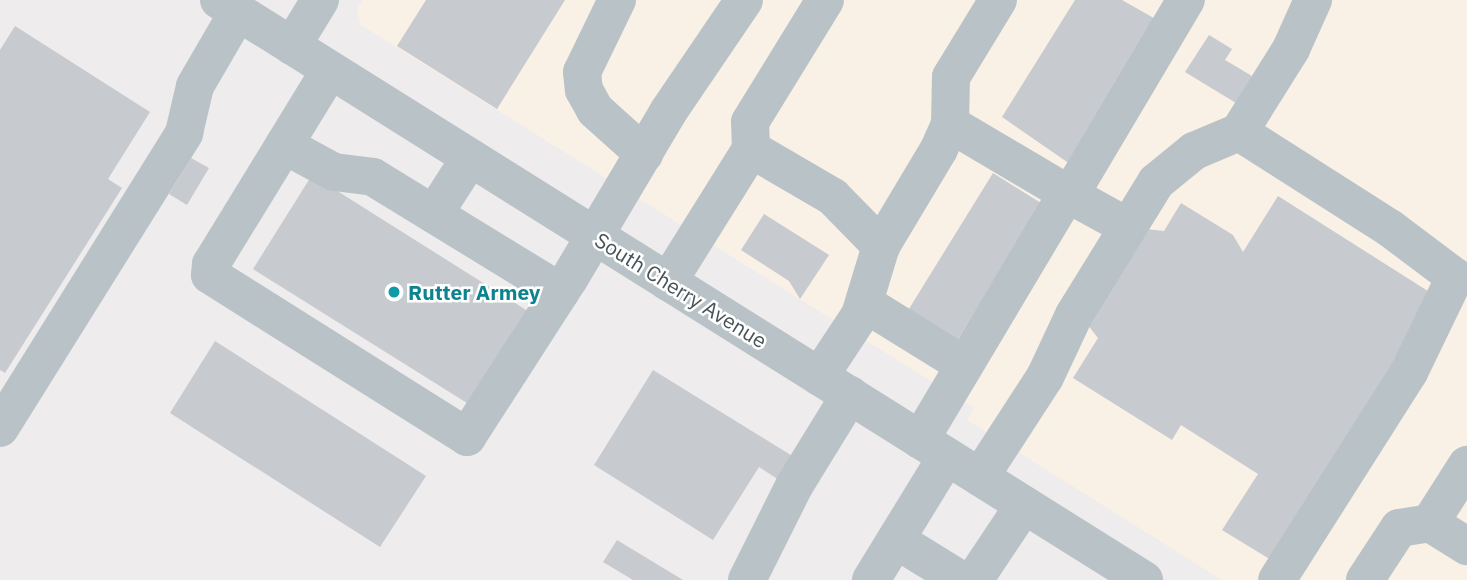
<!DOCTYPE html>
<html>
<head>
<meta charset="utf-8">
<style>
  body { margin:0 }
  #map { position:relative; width:1467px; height:580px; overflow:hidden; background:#efeced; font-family:"IBM Plex Sans",sans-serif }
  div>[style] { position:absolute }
  .commercial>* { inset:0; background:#f9f0e6 }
  .building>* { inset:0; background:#c7cace }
  .minor>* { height:38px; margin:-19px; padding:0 19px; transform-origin:19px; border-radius:19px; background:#b9c3c7 }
  .dots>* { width:19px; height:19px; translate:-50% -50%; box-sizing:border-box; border:4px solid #fff; border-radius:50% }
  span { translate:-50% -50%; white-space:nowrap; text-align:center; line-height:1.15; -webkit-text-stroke:5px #fff; paint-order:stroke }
  .street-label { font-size:21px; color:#475357 }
  .culture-label { font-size:21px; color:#0d838f; font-weight:700 }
  .left { translate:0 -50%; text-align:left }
</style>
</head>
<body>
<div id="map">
  <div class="commercial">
    <div style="clip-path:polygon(363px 0,1467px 0,1467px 580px,1222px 580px,967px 420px,974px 408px,361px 25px,357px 9px)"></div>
  </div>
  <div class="building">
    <div style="clip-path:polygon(426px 0,565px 0,497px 109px,397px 46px)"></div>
    <div style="clip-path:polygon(1075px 0,1122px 0,1159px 21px,1070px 164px,1002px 117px)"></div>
    <div style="clip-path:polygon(15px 26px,150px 112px,108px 179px,122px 188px,5px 373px,0 370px,0 50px)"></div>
    <div style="clip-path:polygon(1209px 35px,1232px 49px,1225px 60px,1252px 76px,1236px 103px,1185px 72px)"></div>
    <div style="clip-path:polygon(191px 158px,209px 168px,187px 205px,169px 194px)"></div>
    <div style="clip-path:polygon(993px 173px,1041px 203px,948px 355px,899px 325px)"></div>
    <div style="clip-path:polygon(312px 175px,534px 315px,475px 408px,253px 269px)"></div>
    <div style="clip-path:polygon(1278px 196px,1442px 300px,1276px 563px,1222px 530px,1258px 474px,1181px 425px,1172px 440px,1073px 378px,1098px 338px,1087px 324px,1146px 229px,1164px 231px,1181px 203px,1233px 235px,1243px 252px)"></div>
    <div style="clip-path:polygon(764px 214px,829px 255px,800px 299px,789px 281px,741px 250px)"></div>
    <div style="clip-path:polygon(215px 341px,426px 476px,380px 547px,170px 413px)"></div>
    <div style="clip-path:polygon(653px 370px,794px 457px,779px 480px,759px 467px,713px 540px,594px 465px)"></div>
    <div style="clip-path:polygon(617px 540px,683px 580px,633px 580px,603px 562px)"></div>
  </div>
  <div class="minor">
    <div style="left:219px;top:0;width:1092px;rotate:32.09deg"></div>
    <div style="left:617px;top:0;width:80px;rotate:115.9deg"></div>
    <div style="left:582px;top:72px;width:18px;rotate:84deg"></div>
    <div style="left:584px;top:90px;width:23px;rotate:61deg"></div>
    <div style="left:595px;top:110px;width:66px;rotate:41.9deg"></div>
    <div style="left:292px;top:46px;width:54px;rotate:-58.7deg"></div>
    <div style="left:330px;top:70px;width:228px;rotate:121.5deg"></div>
    <div style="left:211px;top:264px;width:11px;rotate:95deg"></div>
    <div style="left:210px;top:275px;width:304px;rotate:32.2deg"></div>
    <div style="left:467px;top:437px;width:188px;rotate:-57.2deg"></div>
    <div style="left:569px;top:279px;width:194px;rotate:-59.3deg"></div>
    <div style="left:668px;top:112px;width:135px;rotate:-55.8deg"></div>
    <div style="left:950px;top:124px;width:139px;rotate:30.6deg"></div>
    <div style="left:1070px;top:195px;width:227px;rotate:-59.3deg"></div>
    <div style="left:1239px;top:132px;width:180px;rotate:32.5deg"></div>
    <div style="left:1391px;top:229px;width:80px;rotate:36.9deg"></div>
    <div style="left:1455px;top:277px;width:106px;rotate:115.8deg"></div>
    <div style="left:1409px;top:372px;width:246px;rotate:122.4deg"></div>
    <div style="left:284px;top:145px;width:57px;rotate:28.4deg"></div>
    <div style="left:334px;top:172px;width:39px;rotate:7deg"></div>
    <div style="left:373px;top:177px;width:220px;rotate:31.5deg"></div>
    <div style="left:751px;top:149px;width:95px;rotate:30.3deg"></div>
    <div style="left:833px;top:197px;width:69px;rotate:45.6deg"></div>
    <div style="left:881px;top:246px;width:72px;rotate:106.9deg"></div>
    <div style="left:860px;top:315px;width:74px;rotate:123.5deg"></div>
    <div style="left:434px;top:214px;width:67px;rotate:-57.3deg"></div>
    <div style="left:881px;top:246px;width:113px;rotate:-59.1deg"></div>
    <div style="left:939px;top:149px;width:27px;rotate:-66deg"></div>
    <div style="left:950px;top:124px;width:47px;rotate:-88.8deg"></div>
    <div style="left:951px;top:77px;width:90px;rotate:-58.6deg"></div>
    <div style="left:668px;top:282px;width:157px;rotate:-58deg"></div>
    <div style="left:751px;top:149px;width:27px;rotate:-92deg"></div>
    <div style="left:750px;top:122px;width:143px;rotate:-58.4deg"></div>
    <div style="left:864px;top:303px;width:118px;rotate:31.8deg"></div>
    <div style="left:0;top:428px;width:348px;rotate:-58deg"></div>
    <div style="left:184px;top:133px;width:48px;rotate:-76.8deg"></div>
    <div style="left:195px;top:86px;width:86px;rotate:-59.8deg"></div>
    <div style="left:920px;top:440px;width:277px;rotate:-59.2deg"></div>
    <div style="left:1062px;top:202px;width:11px;rotate:-41deg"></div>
    <div style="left:1070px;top:195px;width:66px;rotate:28.9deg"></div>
    <div style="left:980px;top:477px;width:119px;rotate:-57deg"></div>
    <div style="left:1045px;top:377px;width:68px;rotate:-64.9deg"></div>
    <div style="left:1074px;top:315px;width:156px;rotate:-58.3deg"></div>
    <div style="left:1156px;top:182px;width:49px;rotate:-39.2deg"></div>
    <div style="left:1194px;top:151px;width:49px;rotate:-22.9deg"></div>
    <div style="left:1239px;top:132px;width:98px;rotate:-57.9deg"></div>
    <div style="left:1291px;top:49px;width:54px;rotate:-65.8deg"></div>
    <div style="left:1430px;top:523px;width:44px;rotate:31.9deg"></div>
    <div style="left:896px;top:540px;width:76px;rotate:31.6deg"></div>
    <div style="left:747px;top:580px;width:105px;rotate:-63.4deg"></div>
    <div style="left:794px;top:486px;width:107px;rotate:-58.4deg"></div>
    <div style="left:871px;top:580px;width:145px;rotate:-58.5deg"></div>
    <div style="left:974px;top:580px;width:90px;rotate:-56.3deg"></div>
    <div style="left:1365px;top:580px;width:62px;rotate:-56.8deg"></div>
    <div style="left:1399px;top:528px;width:31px;rotate:-9deg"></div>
    <div style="left:1430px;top:523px;width:69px;rotate:-57.5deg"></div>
  </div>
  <div class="dots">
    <div style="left:394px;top:292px;background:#0f9aa8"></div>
  </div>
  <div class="street-label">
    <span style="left:681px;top:290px;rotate:32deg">South Cherry Avenue</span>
  </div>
  <div class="culture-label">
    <span class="left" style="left:408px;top:292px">Rutter Armey</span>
  </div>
</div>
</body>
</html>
